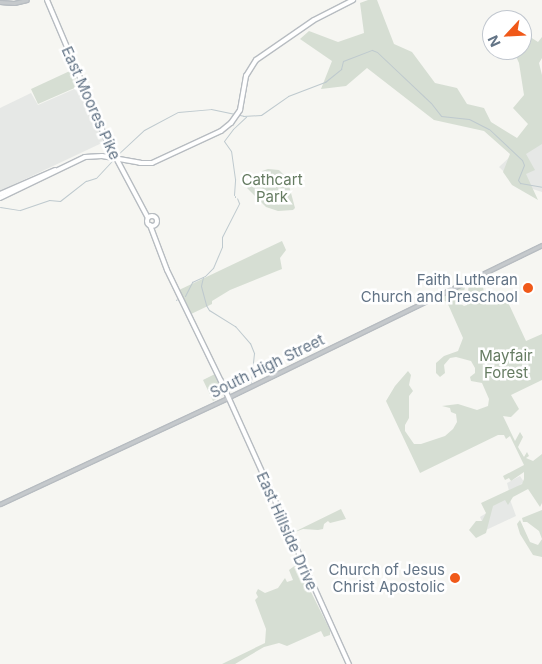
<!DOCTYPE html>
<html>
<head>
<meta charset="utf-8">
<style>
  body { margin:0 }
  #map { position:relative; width:542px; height:664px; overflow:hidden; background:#f6f6f2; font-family:Inter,sans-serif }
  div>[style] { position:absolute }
  .built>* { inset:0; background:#e6e8e6 }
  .green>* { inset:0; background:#d6ded3 }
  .stream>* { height:1px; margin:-0.5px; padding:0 0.5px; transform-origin:0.5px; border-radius:0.5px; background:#bec9ce }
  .roads { filter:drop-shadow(1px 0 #b7bcc1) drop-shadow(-1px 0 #b7bcc1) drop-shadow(0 1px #b7bcc1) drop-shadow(0 -1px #b7bcc1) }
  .tertiary>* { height:3px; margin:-1.5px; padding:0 1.5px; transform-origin:1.5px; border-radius:1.5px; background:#c5c9cc }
  .secondary>* { height:4px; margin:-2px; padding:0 2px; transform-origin:2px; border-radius:2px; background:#fff }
  .secondary>.ring { margin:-2px; padding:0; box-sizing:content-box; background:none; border:4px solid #fff; border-radius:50% }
  .dots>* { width:14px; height:14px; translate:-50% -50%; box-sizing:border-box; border:2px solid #fff; border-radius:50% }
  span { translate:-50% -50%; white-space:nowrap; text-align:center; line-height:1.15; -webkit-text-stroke:5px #fff; paint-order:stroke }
  .street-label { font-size:15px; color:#637486 }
  .park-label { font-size:15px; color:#667c62 }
  .poi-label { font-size:15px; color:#637486 }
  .right { translate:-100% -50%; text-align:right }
  .north { position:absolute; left:482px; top:10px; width:50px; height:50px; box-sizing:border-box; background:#fff; border:1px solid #c1c7cf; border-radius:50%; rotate:245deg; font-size:14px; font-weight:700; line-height:20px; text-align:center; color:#637486 }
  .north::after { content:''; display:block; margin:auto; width:18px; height:22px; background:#f05919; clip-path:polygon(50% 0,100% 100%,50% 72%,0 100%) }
</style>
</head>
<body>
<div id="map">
  <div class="built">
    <div style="clip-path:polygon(79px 87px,104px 142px,0 191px,0 108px,31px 93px,38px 105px)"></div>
    <div style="clip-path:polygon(542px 127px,542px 192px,517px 184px,499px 167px)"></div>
    <div style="clip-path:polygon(520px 476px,524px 482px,508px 494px,516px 516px,486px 530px,480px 517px,488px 512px,486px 508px,509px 491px,507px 483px)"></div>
  </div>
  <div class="green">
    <div style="clip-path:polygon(368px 0,377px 0,394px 44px,412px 52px,435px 83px,457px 88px,467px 104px,484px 108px,491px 122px,517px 138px,528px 124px,513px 108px,524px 95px,519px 63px,513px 50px,522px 50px,520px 20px,523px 19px,524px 33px,538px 42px,542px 37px,542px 58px,539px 63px,542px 75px,542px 144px,526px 154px,535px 170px,526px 174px,538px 200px,512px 185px,503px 172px,510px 154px,484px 131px,434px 120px,367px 68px,346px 86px,321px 89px,332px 61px,300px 39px,309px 31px,338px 42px,364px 33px,360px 3px)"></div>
    <div style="clip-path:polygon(72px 70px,79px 86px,38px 104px,31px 89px)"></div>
    <div style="clip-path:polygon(268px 169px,279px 170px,287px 178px,295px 208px,293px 210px,278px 211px,266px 207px,247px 188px,262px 171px)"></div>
    <div style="clip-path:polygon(282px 241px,286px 250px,280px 258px,282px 269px,230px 290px,212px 301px,212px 304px,189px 315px,179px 290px)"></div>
    <div style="clip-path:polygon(481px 277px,484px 292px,490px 299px,497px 302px,507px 300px,526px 341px,542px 334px,542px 380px,511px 395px,519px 409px,511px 417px,503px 416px,515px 441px,520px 432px,523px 437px,518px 447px,524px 457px,527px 452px,529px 456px,526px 458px,533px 461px,542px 454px,542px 503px,540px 507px,528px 489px,513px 497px,508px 505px,505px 500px,493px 506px,486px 533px,476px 538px,469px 530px,476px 521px,482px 521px,486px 513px,481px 503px,522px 484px,524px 479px,524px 472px,511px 481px,509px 478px,505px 480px,503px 476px,524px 465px,510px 436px,506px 439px,504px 435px,498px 435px,420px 473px,386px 401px,395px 386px,408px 371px,411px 375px,409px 385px,413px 391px,409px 396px,409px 418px,405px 425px,405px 431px,414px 444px,421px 444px,445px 436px,453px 429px,457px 422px,456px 414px,451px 412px,450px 408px,442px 406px,458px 404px,477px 410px,488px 406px,489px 399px,482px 383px,471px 381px,470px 377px,475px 373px,475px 368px,471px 361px,456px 357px,450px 358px,444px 365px,445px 373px,440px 377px,436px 373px,436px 363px,444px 356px,458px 351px,463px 338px,447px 302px,436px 297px,466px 283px,461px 304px,464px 306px,467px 305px,469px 282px)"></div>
    <div style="clip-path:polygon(215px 374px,224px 394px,213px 401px,203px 380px)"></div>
    <div style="clip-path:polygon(341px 509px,346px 519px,330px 523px,328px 521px,324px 524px,323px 529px,318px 530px,303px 529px,290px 534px)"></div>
    <div style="clip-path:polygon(542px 510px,542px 557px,533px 555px,520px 534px,517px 524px,520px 520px,530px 542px,538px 545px,542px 539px,539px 531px,527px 522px,523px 522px,522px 518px)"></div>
    <div style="clip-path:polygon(297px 564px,330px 630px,330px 635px,324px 637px,321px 631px,287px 646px,279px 643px,264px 647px,235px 664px,222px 664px,265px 643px,266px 629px,255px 600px,258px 597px,256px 593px,258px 589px,265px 593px,278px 588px,285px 578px,287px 582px,293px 580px,289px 570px)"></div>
  </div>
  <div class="stream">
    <div style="left:116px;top:156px;width:38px;rotate:-43deg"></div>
    <div style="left:144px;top:130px;width:38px;rotate:-28deg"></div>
    <div style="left:178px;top:112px;width:33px;rotate:-5deg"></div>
    <div style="left:211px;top:109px;width:33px;rotate:12deg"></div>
    <div style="left:243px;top:116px;width:18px;rotate:-3deg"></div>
    <div style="left:261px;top:115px;width:33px;rotate:-35deg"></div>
    <div style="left:288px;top:96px;width:40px;rotate:-21deg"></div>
    <div style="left:325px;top:82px;width:21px;rotate:-39deg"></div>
    <div style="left:341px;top:69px;width:8px;rotate:-76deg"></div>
    <div style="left:343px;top:61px;width:31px;rotate:-21deg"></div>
    <div style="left:372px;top:50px;width:5px;rotate:22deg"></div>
    <div style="left:377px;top:52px;width:74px;rotate:43.4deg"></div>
    <div style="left:431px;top:103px;width:16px;rotate:52deg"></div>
    <div style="left:441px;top:116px;width:28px;rotate:6deg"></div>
    <div style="left:469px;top:119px;width:22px;rotate:27deg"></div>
    <div style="left:489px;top:129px;width:45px;rotate:43.2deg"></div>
    <div style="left:522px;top:160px;width:5px;rotate:68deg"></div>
    <div style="left:524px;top:165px;width:16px;rotate:112deg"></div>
    <div style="left:518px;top:180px;width:4px;rotate:56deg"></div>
    <div style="left:520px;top:183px;width:22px;rotate:10deg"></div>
    <div style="left:234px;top:195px;width:16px;rotate:-86deg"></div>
    <div style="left:235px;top:179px;width:28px;rotate:-98deg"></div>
    <div style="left:231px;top:151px;width:12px;rotate:-125deg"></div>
    <div style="left:224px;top:141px;width:15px;rotate:-53deg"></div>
    <div style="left:233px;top:129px;width:18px;rotate:-43deg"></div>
    <div style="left:235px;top:196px;width:1px;rotate:90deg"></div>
    <div style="left:0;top:207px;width:20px;rotate:9deg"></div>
    <div style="left:20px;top:210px;width:31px;rotate:-19deg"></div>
    <div style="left:49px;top:200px;width:11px;rotate:5deg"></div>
    <div style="left:60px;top:201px;width:33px;rotate:-38deg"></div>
    <div style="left:86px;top:181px;width:10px;rotate:-17deg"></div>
    <div style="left:96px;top:178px;width:26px;rotate:-47deg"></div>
    <div style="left:203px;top:277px;width:9px;rotate:103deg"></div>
    <div style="left:201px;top:286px;width:20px;rotate:75deg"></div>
    <div style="left:206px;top:305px;width:6px;rotate:59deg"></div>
    <div style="left:209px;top:310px;width:31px;rotate:32deg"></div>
    <div style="left:235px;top:326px;width:23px;rotate:49deg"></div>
    <div style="left:250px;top:343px;width:11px;rotate:68deg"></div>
    <div style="left:254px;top:353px;width:30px;rotate:96deg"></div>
    <div style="left:185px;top:296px;width:16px;rotate:-63deg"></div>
    <div style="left:192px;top:282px;width:14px;rotate:-25deg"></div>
    <div style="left:205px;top:276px;width:11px;rotate:-45deg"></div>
    <div style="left:213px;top:268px;width:23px;rotate:-67deg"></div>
    <div style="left:222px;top:247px;width:10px;rotate:-90deg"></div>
    <div style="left:222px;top:237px;width:38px;rotate:-63deg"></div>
    <div style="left:239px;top:203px;width:5px;rotate:-112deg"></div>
    <div style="left:176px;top:300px;width:1px;rotate:-45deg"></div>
  </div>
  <div class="roads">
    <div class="tertiary">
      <div style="left:0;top:2px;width:14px;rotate:4deg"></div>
      <div style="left:14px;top:3px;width:13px;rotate:-13deg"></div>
      <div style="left:0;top:504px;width:251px;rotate:-25deg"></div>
      <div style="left:227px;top:398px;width:350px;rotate:-25.9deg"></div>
    </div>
    <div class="secondary">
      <div style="left:47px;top:0;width:151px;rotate:67deg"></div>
      <div style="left:106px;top:139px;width:89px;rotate:62deg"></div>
      <div style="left:0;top:194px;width:60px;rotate:-23.6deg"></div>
      <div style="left:0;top:198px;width:94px;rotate:-25.8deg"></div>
      <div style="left:85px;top:157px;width:17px;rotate:-3deg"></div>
      <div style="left:102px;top:156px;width:39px;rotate:10deg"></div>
      <div style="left:140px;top:163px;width:12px"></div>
      <div style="left:152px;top:163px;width:76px;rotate:-24.9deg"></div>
      <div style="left:221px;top:131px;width:13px;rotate:-39deg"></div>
      <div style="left:231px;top:123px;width:16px;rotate:-55deg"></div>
      <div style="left:240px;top:110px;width:35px;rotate:-80deg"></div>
      <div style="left:246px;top:76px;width:19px;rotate:-58deg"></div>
      <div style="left:256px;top:60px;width:70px;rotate:-34.6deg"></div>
      <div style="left:314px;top:20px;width:44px;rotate:-27.1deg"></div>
      <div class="ring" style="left:147px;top:216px;width:6px;height:6px"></div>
      <div style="left:150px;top:225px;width:48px;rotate:69.3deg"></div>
      <div style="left:167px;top:270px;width:123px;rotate:64.1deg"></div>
      <div style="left:221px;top:381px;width:311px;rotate:65.7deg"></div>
    </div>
  </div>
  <div class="dots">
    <div style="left:528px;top:288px;background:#f05919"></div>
    <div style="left:455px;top:578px;background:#f05919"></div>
  </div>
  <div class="street-label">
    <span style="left:91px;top:103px;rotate:66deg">East Moores Pike</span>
    <span style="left:267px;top:366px;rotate:-26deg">South High Street</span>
    <span style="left:287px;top:531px;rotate:66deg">East Hillside Drive</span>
  </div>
  <div class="park-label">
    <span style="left:272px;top:188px">Cathcart<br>Park</span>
    <span style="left:506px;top:364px">Mayfair<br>Forest</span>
  </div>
  <div class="poi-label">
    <span class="right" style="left:518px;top:288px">Faith Lutheran<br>Church and Preschool</span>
    <span class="right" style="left:445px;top:578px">Church of Jesus<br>Christ Apostolic</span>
  </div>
  <div class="north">N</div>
</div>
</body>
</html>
